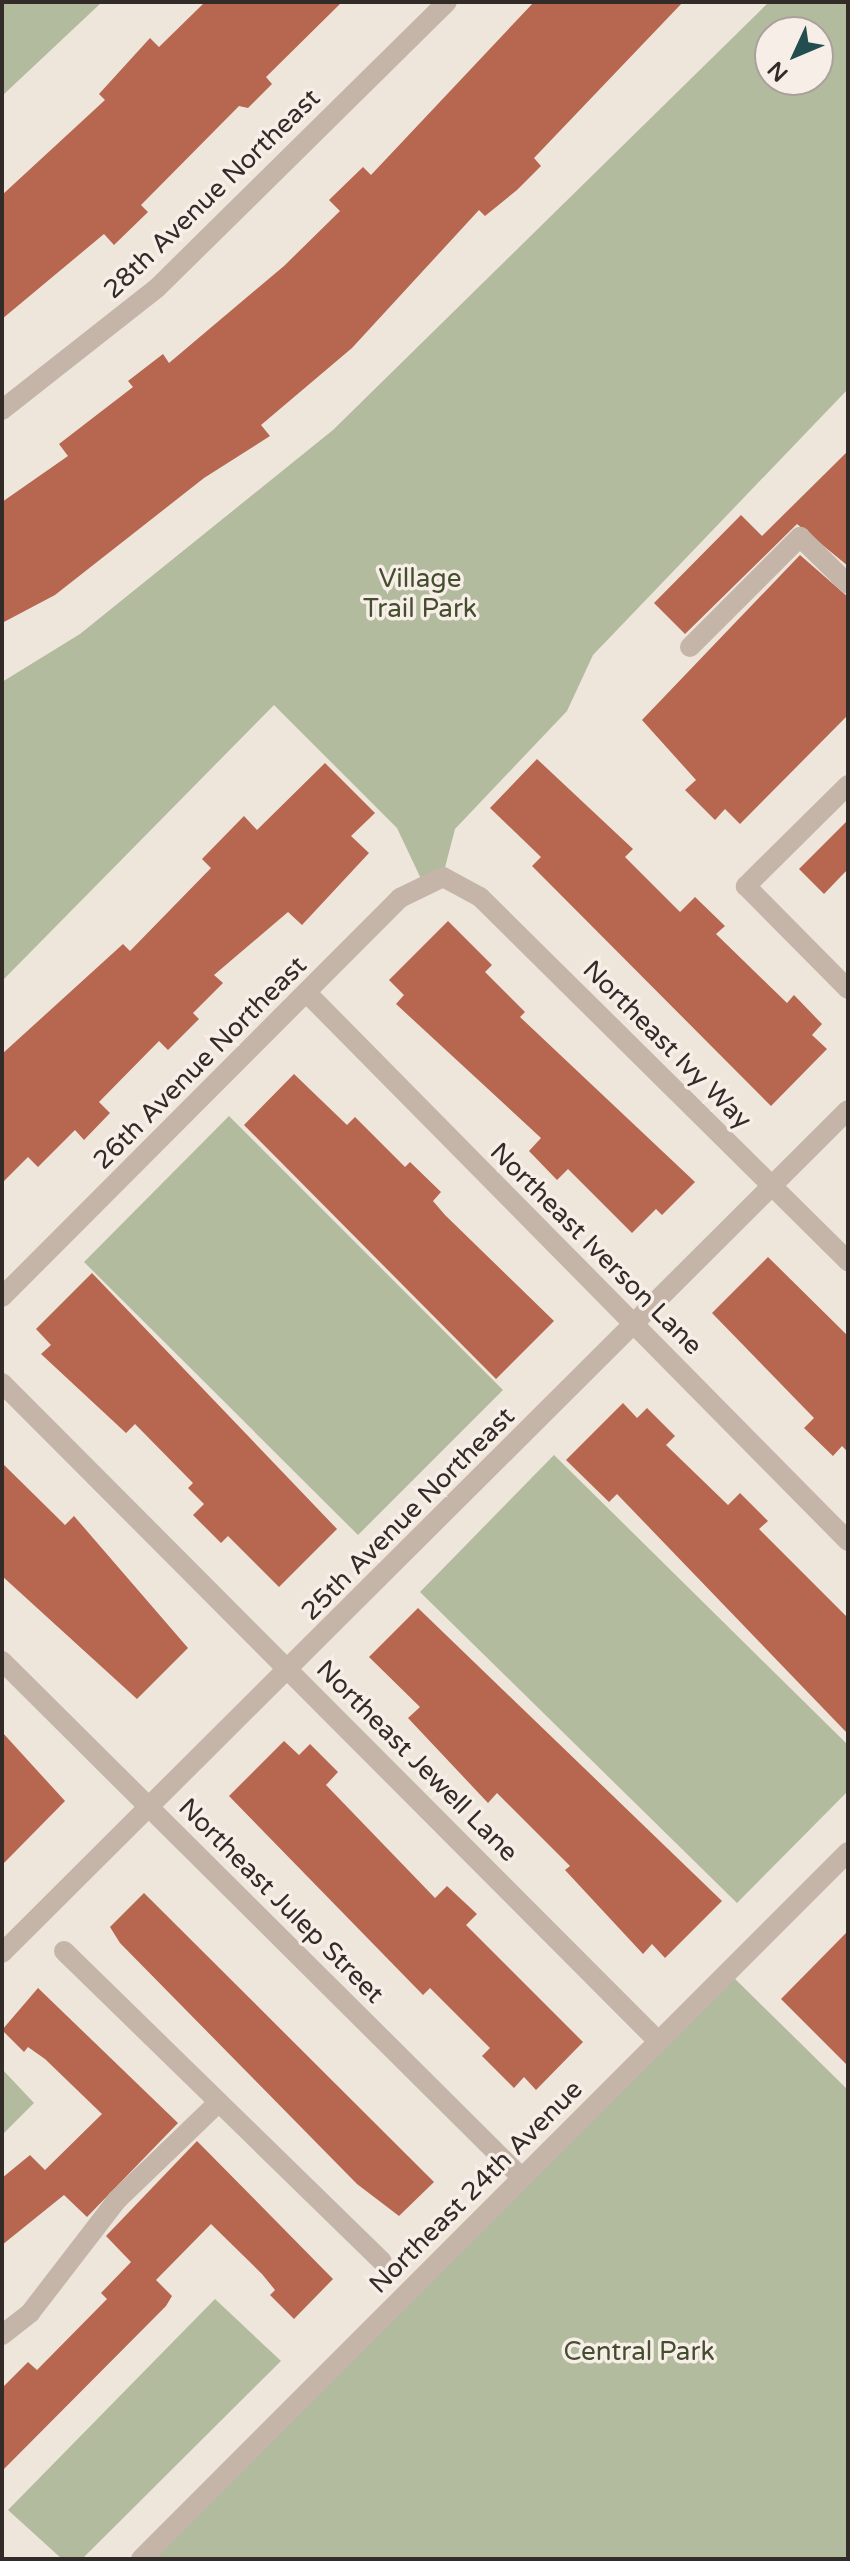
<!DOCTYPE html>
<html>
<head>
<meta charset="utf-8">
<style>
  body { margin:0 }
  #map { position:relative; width:850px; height:2561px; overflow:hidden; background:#eee5db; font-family:"Varela Round",sans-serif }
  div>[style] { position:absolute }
  .green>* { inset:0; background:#b2bb9d }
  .building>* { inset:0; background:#b76650 }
  .minor>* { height:20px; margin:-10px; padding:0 10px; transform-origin:10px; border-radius:10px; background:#c5b5a9 }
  span { translate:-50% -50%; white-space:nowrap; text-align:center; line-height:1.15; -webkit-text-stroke:7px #f7efe7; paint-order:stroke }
  .street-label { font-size:26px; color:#332b28 }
  .park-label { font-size:26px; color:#444e2f }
  .frame { position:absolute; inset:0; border:4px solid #332b28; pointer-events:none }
  .north { position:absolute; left:754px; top:16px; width:80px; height:80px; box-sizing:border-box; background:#f7efe7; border:2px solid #a9a19b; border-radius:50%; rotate:226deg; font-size:22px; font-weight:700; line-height:32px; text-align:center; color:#332b28 }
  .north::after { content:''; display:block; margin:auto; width:28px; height:36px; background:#224e4f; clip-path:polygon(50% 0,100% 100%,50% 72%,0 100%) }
</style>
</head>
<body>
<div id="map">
  <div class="green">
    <div style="clip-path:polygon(2px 2px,102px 2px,2px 96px)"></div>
    <div style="clip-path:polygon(evenodd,769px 2px,848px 2px,848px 389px,593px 655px,567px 711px,455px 829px,443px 875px,423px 883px,397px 828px,274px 705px,2px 981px,2px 682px,80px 634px,333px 430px,769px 2px,770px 32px,818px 32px,818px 80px,770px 80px,770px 32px)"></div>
    <div style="clip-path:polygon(229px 1116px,503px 1390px,358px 1535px,84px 1262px)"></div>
    <div style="clip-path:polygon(554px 1455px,848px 1745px,848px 1791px,737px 1903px,420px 1592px)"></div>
    <div style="clip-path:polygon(728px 1972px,848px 2090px,848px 2559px,141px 2559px)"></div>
    <div style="clip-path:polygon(2px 2069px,34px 2103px,2px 2135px)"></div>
    <div style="clip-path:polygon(215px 2299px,281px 2361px,82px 2559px,62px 2559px,8px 2510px)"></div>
  </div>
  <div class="building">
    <div style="clip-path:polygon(205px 2px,342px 2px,266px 77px,272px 84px,248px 108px,239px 106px,141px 205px,148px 212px,114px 245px,104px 234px,2px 319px,2px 195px,105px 100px,99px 94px,150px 38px,159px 47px)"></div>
    <div style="clip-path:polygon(534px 2px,683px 2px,534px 158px,541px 166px,517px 190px,485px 216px,479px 210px,352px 348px,261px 425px,270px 436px,204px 478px,55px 595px,2px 623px,2px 502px,68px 456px,59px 444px,133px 387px,128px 381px,163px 354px,169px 363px,284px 266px,340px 211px,329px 200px,363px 167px,371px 175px)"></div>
    <div style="clip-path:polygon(848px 451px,848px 566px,797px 524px,685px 634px,654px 603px,741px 515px,762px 536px)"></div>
    <div style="clip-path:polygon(800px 555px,848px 597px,848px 715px,740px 824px,725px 809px,715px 820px,685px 790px,696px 780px,642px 720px)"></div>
    <div style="clip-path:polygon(537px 759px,633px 849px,625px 857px,680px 912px,695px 897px,725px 926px,716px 934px,787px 1003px,794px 995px,822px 1024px,812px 1035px,827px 1049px,771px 1106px,532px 866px,541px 857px,490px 808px)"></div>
    <div style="clip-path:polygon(325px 763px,375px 813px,351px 836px,369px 853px,302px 925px,288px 912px,214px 975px,223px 983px,193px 1013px,199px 1019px,168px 1050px,159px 1041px,99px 1102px,110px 1113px,84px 1140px,75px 1130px,38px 1167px,28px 1157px,2px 1183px,2px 1054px,123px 944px,130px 951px,211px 868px,202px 859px,244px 816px,257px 830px)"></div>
    <div style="clip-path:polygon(848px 820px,848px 869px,824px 894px,799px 869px)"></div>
    <div style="clip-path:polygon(448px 921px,492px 965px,485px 972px,525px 1012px,520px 1017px,695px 1182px,662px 1215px,656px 1209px,632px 1233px,568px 1169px,557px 1180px,529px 1151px,541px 1138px,396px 1004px,404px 995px,389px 980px)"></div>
    <div style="clip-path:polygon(294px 1074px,347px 1125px,355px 1117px,405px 1167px,410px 1162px,441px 1192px,433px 1201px,445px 1215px,554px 1321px,496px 1379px,244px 1125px)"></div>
    <div style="clip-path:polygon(768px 1257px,848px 1336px,848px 1452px,842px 1446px,833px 1456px,804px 1428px,814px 1418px,712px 1313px)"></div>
    <div style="clip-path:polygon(92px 1273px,337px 1529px,279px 1587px,228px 1536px,221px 1543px,193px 1515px,204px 1504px,188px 1488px,193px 1483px,135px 1424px,126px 1433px,41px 1354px,51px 1345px,36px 1329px)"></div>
    <div style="clip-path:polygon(623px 1403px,637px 1418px,647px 1408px,675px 1436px,666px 1445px,728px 1505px,740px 1493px,768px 1521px,759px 1529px,848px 1618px,848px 1734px,617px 1494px,609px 1502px,566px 1460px)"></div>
    <div style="clip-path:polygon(2px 1463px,65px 1525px,74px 1516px,188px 1648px,137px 1699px,2px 1576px)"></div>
    <div style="clip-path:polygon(418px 1608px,722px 1901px,665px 1958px,652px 1944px,643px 1954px,565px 1870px,570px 1866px,497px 1793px,488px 1803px,408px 1718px,420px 1707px,369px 1657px)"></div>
    <div style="clip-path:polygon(2px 1732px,65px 1801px,2px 1865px)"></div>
    <div style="clip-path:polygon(284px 1741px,299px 1755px,310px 1744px,338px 1772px,326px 1785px,435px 1898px,447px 1886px,477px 1914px,466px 1925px,583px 2042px,536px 2090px,524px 2077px,514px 2088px,482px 2056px,490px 2048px,430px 1988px,423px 1995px,229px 1796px)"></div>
    <div style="clip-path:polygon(144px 1893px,434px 2182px,399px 2216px,357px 2184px,120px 1943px,110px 1927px)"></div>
    <div style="clip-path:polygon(848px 1931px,848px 2066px,781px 1999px)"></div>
    <div style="clip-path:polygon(38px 1988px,178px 2123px,87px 2217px,64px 2195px,2px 2245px,2px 2178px,30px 2155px,45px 2170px,102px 2114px,45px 2059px,28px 2047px,24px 2052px,2px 2030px)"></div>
    <div style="clip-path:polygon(197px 2141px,333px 2279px,294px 2319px,270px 2295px,275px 2290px,262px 2274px,211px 2224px,156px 2280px,172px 2296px,166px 2306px,2px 2471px,2px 2388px,28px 2362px,37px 2370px,107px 2299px,101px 2293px,131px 2262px,106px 2236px)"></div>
  </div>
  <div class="minor">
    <div style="left:2px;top:410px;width:197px;rotate:-38.2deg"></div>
    <div style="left:157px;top:288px;width:407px;rotate:-44.6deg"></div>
    <div style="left:690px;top:647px;width:156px;rotate:-45deg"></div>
    <div style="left:800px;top:537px;width:67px;rotate:44.4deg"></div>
    <div style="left:848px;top:785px;width:144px;rotate:135.3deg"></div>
    <div style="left:746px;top:886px;width:145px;rotate:45.3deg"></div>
    <div style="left:307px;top:993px;width:770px;rotate:45.37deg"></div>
    <div style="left:2px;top:1297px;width:564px;rotate:-45.07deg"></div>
    <div style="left:400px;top:898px;width:48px;rotate:-26deg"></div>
    <div style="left:443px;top:877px;width:42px;rotate:28.4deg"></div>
    <div style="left:480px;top:897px;width:518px;rotate:44.69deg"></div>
    <div style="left:2px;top:1383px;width:929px;rotate:45.09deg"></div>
    <div style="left:2px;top:1661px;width:733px;rotate:44.83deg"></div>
    <div style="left:64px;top:1951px;width:444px;rotate:44.3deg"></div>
    <div style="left:2px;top:1953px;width:1194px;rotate:-44.9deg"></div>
    <div style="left:2px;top:2335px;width:36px;rotate:-38deg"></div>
    <div style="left:30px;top:2313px;width:143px;rotate:-52.4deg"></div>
    <div style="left:117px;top:2200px;width:141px;rotate:-43.9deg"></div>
    <div style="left:141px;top:2559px;width:1000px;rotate:-45deg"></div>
  </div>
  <div class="street-label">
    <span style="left:212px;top:194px;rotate:-44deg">28th Avenue Northeast</span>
    <span style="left:667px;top:1045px;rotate:45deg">Northeast Ivy Way</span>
    <span style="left:200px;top:1063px;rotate:-45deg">26th Avenue Northeast</span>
    <span style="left:596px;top:1249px;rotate:45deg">Northeast Iverson Lane</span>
    <span style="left:408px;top:1514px;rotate:-45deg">25th Avenue Northeast</span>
    <span style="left:417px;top:1761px;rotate:45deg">Northeast Jewell Lane</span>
    <span style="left:281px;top:1901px;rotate:45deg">Northeast Julep Street</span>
    <span style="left:476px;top:2187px;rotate:-45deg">Northeast 24th Avenue</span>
  </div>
  <div class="park-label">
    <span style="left:420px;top:594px">Village<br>Trail Park</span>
    <span style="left:639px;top:2352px">Central Park</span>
  </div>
  <div class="frame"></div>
  <div class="north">N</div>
</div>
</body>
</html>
